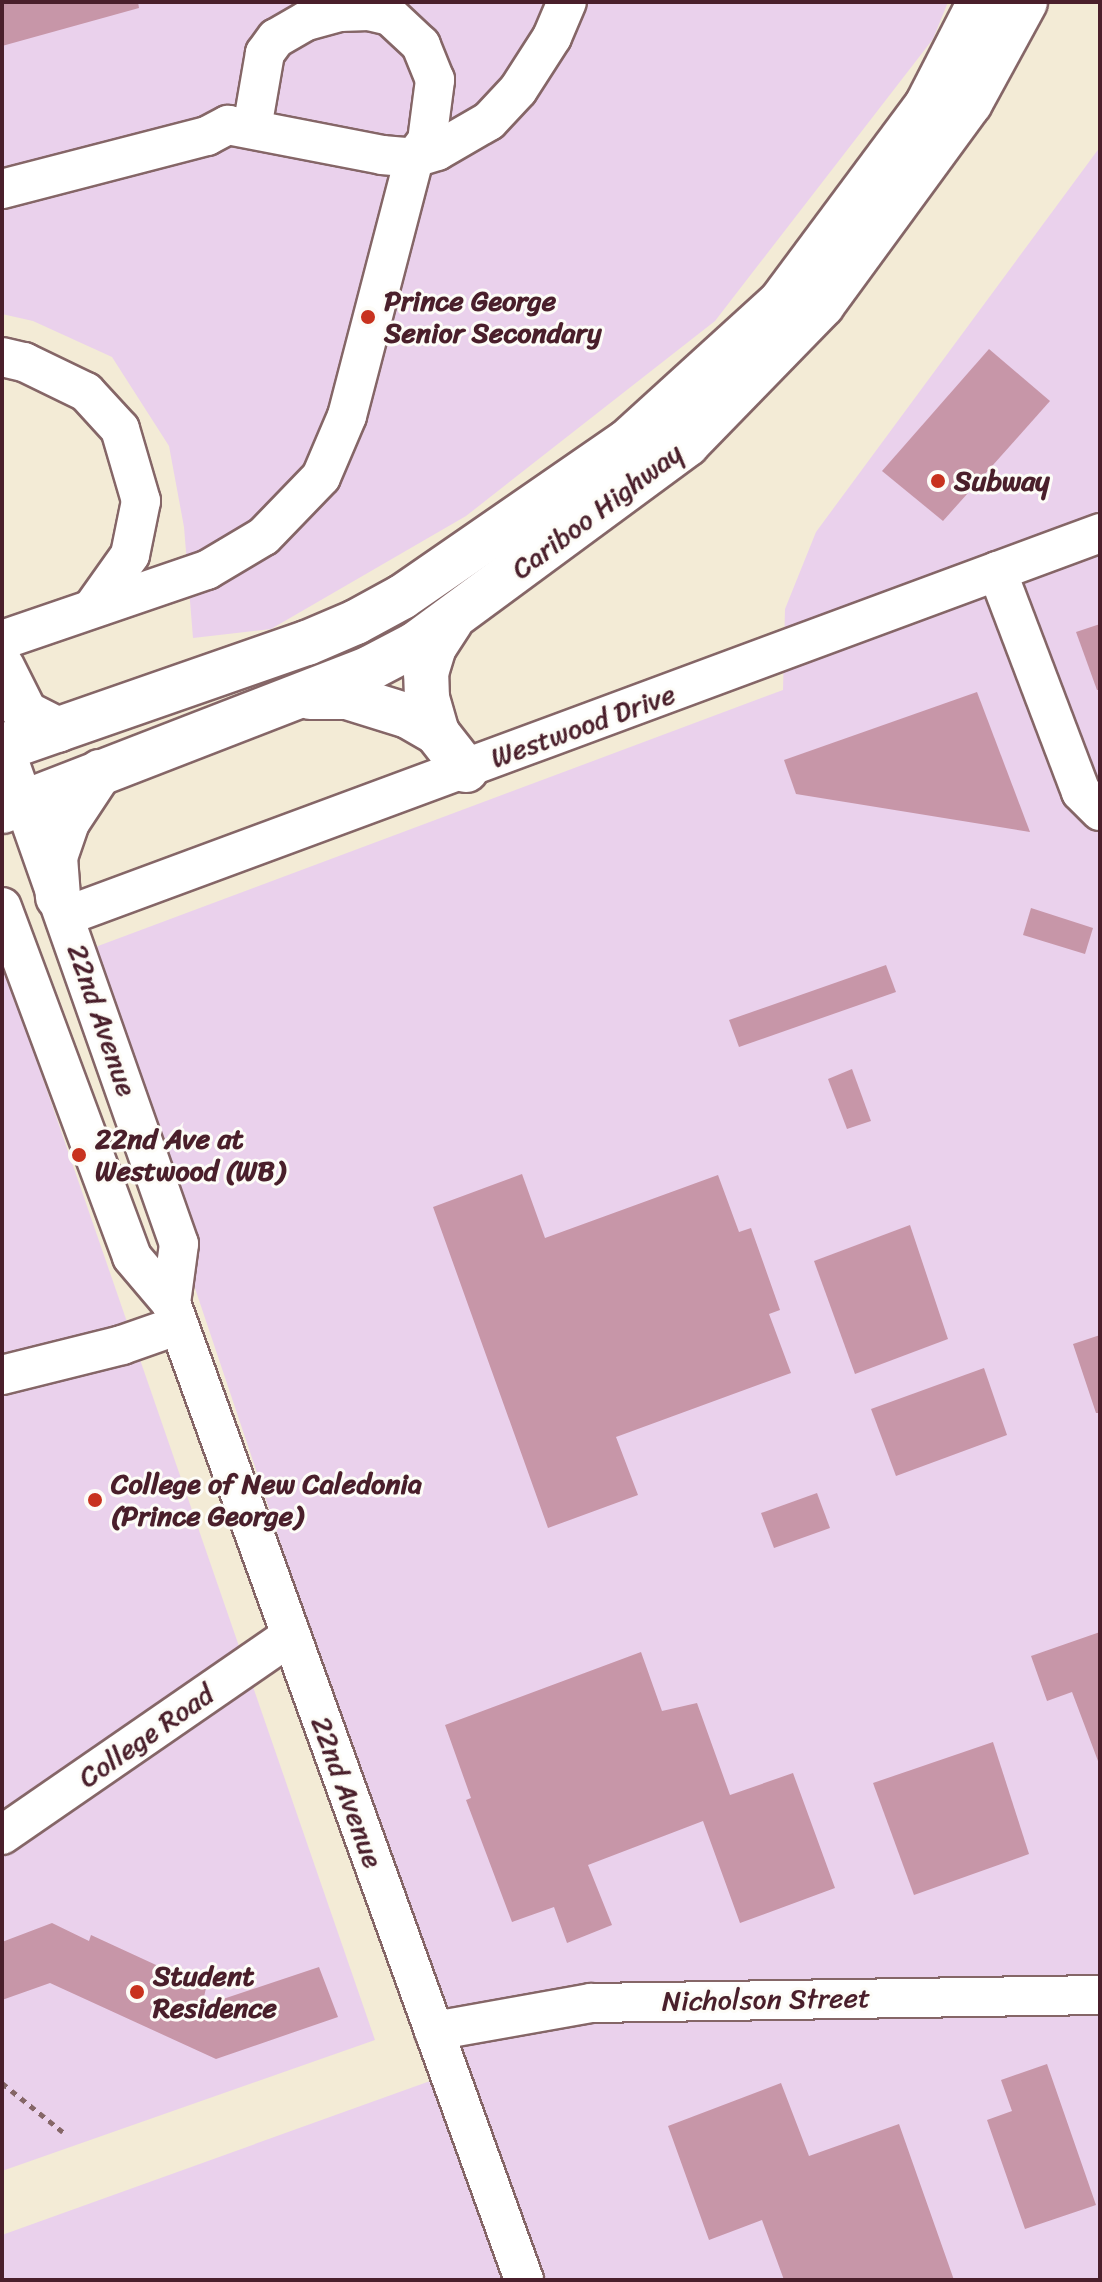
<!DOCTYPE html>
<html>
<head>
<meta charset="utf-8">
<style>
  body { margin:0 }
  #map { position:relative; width:1102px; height:2282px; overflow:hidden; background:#f3ebd6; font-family:Sriracha,sans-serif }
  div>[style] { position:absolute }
  .built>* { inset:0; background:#ead1ec }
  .building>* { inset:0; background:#c796a8 }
  .path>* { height:5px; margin-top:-2.5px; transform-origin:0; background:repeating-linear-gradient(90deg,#856667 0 6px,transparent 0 12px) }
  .roads { filter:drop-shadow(2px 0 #856667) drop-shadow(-2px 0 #856667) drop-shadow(0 2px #856667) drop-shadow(0 -2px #856667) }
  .minor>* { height:38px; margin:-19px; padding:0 19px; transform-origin:19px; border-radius:19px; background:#fff }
  .highway>* { height:44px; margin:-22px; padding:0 22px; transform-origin:22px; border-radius:22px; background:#fff }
  .dots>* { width:22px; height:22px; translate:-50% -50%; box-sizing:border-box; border:4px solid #fdfcf7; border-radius:50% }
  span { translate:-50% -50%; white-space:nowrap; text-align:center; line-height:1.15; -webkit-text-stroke:6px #fdfcf7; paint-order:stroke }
  .poi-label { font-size:28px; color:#4a1f2b; font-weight:700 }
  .left { translate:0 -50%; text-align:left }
  .street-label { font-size:28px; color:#4a1f2b }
  .frame { position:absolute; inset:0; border:4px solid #4a1f2b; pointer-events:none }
</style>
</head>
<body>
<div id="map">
  <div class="built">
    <div style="clip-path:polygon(2px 2px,948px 2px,933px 39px,715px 321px,466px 516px,271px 629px,193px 638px,184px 527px,169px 446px,112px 357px,33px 321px,2px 314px)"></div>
    <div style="clip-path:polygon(1100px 147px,1100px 2280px,2px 2280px,2px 2235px,458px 2071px,82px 952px,783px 690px,785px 609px,816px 532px)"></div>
    <div style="clip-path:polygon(2px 960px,375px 2040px,2px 2171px)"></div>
  </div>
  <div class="building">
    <div style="clip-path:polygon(2px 2px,138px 2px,139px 8px,2px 46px)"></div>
    <div style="clip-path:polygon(989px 349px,1050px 401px,943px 521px,882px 471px)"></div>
    <div style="clip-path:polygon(1100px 624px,1100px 690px,1097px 690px,1076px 632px)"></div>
    <div style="clip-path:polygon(977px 692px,1030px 832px,796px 794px,784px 760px)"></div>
    <div style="clip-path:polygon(1031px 908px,1093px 928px,1085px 954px,1023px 935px)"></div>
    <div style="clip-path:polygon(886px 965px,896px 992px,739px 1047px,729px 1020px)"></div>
    <div style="clip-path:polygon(852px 1069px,871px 1121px,847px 1129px,828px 1079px)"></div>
    <div style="clip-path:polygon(522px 1174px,545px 1238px,718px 1175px,739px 1232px,751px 1228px,780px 1310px,769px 1314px,791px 1373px,616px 1437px,638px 1495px,548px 1528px,433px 1207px)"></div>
    <div style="clip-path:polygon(910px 1225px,948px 1339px,855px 1374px,814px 1261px)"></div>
    <div style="clip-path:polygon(1100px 1335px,1100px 1413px,1096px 1413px,1073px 1344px)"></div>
    <div style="clip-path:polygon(984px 1368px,1007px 1435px,896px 1476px,871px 1409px)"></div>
    <div style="clip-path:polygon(817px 1493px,830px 1528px,774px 1548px,761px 1513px)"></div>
    <div style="clip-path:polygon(1100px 1632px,1100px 1761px,1098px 1761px,1072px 1692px,1047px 1701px,1031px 1656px)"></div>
    <div style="clip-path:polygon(641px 1652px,662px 1711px,697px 1703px,730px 1795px,793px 1773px,835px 1888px,740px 1923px,703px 1821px,588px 1865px,612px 1925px,567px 1943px,554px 1907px,512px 1922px,466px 1800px,471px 1798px,445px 1725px)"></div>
    <div style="clip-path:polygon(993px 1742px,1029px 1854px,914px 1895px,873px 1783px)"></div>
    <div style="clip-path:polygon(52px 1923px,89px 1941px,91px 1935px,206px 1988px,202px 2006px,319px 1967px,338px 2017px,216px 2059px,50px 1983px,2px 2000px,2px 1942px)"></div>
    <div style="clip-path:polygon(1047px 2064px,1096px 2205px,1025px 2229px,987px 2120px,1012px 2111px,1001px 2080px)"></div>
    <div style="clip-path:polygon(781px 2083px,809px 2156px,899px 2124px,954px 2280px,784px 2280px,762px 2220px,709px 2240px,668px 2126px)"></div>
  </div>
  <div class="path">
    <div style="left:2px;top:2083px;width:78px;rotate:38.8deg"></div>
  </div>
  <div class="roads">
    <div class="minor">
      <div style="left:2px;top:189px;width:212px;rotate:-14.5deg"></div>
      <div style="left:207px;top:136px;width:24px;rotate:-28deg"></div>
      <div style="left:228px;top:125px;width:157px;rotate:11deg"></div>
      <div style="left:382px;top:155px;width:32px;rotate:5deg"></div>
      <div style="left:414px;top:158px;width:24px;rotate:-17deg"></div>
      <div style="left:437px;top:151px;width:60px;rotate:-30deg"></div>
      <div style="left:489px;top:121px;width:42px;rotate:-46.9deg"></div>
      <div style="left:518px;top:90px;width:63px;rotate:-57.3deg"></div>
      <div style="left:552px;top:37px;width:38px;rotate:-67deg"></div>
      <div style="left:2px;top:357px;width:23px;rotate:13deg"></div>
      <div style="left:24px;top:362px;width:69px;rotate:25.8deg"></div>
      <div style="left:86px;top:392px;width:50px;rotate:47.4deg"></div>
      <div style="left:120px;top:429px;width:75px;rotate:73.7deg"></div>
      <div style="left:141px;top:501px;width:55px;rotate:101.5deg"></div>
      <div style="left:130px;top:555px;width:64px;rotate:125.4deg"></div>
      <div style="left:997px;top:571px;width:236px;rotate:69.2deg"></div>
      <div style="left:1081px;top:792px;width:27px;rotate:45deg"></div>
      <div style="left:2px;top:640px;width:217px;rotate:-18.9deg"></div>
      <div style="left:207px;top:570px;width:66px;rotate:-30.8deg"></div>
      <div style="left:264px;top:536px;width:82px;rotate:-46deg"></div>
      <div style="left:321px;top:477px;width:66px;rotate:-66.9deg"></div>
      <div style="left:347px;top:416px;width:267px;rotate:-75.4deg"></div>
      <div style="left:414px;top:158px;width:21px;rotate:-53deg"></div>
      <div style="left:427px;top:141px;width:62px;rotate:-82.5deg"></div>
      <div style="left:435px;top:80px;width:38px;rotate:-112deg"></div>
      <div style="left:421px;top:45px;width:42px;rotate:-136.9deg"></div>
      <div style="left:390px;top:16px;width:22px;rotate:-167deg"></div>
      <div style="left:369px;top:11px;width:29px;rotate:178deg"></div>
      <div style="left:340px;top:12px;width:35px;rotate:165deg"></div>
      <div style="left:306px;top:21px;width:34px;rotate:150deg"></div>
      <div style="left:276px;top:38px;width:19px;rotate:126deg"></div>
      <div style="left:265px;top:53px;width:76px;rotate:99.8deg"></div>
      <div style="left:2px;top:741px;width:533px;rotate:70.61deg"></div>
      <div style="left:179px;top:1244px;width:60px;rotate:97.7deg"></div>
      <div style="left:2px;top:907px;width:373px;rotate:69.6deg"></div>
      <div style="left:132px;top:1257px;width:60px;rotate:49.7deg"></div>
      <div style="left:171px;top:1303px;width:1039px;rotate:70.13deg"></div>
      <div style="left:66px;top:916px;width:1103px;rotate:-20.32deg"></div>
      <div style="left:2px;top:1375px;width:124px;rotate:-14deg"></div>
      <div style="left:122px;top:1345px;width:60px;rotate:-19.3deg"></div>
      <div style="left:2px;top:1835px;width:351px;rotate:-34.6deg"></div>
      <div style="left:434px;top:2031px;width:159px;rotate:-10.1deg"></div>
      <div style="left:591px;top:2003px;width:509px;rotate:-0.9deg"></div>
    </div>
    <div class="highway">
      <div style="left:2px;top:667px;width:51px;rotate:63.4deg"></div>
      <div style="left:25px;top:713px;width:37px;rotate:27deg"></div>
      <div style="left:310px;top:697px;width:37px"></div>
      <div style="left:347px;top:697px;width:64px;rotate:17.3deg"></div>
      <div style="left:408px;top:716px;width:34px;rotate:30deg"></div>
      <div style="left:437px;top:733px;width:47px;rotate:51.9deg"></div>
      <div style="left:437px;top:733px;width:36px;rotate:-106deg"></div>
      <div style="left:427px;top:698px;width:25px;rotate:-92deg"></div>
      <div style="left:426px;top:673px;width:27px;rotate:-73deg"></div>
      <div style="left:434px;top:647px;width:31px;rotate:-57deg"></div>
      <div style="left:2px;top:749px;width:323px;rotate:-19.2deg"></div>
      <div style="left:307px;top:643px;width:53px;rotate:-23.2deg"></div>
      <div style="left:356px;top:622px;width:52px;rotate:-28.5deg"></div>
      <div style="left:402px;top:597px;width:273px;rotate:-34.6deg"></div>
      <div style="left:627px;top:442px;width:207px;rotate:-42.3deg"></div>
      <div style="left:780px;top:303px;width:247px;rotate:-53.4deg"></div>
      <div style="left:927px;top:105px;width:116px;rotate:-62.8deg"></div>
      <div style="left:2px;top:811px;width:395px;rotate:-21.2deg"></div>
      <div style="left:370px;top:668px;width:52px;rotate:-27.6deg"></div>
      <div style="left:416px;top:644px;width:337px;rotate:-36.4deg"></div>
      <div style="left:687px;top:444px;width:194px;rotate:-45.8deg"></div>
      <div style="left:822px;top:305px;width:250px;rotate:-53.8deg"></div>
      <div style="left:970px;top:103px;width:115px;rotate:-61.4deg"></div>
      <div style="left:58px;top:897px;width:40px;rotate:-94.3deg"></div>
      <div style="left:55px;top:857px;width:37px;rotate:-71deg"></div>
      <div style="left:67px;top:822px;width:60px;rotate:-56.6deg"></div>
    </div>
  </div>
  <div class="dots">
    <div style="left:368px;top:317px;background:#c8321e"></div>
    <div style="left:938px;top:481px;background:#c8321e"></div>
    <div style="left:79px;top:1155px;background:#c8321e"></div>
    <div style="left:95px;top:1500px;background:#c8321e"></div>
    <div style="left:137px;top:1992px;background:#c8321e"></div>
  </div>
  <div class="poi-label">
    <span class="left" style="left:384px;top:317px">Prince George<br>Senior Secondary</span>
    <span class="left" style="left:954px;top:481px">Subway</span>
    <span class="left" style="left:95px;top:1155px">22nd Ave at<br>Westwood (WB)</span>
    <span class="left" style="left:111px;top:1500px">College of New Caledonia<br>(Prince George)</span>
    <span class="left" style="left:153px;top:1992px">Student<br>Residence</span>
  </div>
  <div class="street-label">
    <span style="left:597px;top:511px;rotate:-37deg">Cariboo Highway</span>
    <span style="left:583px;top:726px;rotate:-20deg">Westwood Drive</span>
    <span style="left:102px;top:1020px;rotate:71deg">22nd Avenue</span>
    <span style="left:146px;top:1736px;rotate:-35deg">College Road</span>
    <span style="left:347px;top:1792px;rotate:70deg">22nd Avenue</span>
    <span style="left:766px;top:2000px;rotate:-1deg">Nicholson Street</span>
  </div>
  <div class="frame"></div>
</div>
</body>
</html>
